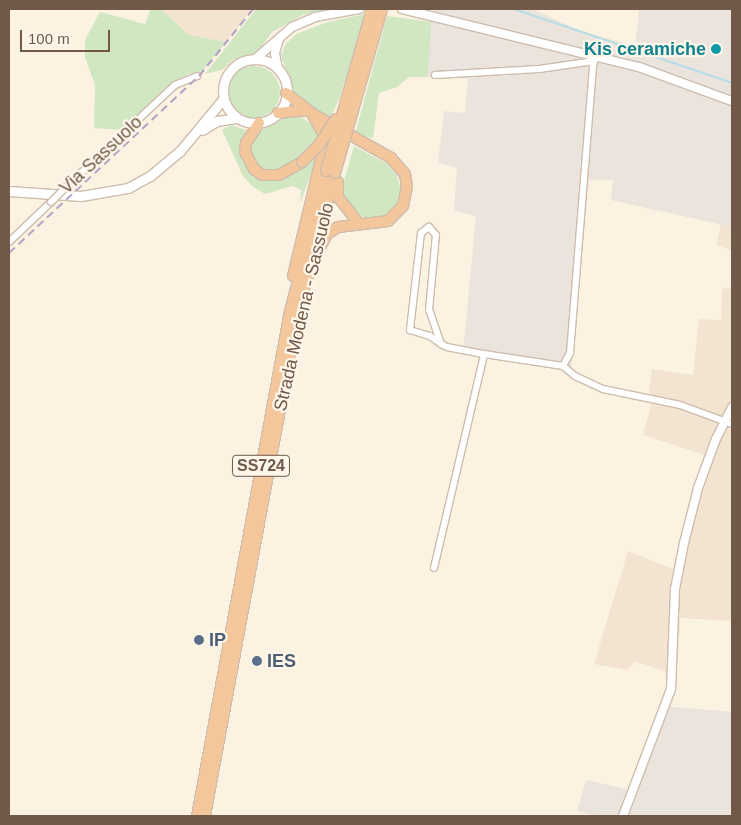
<!DOCTYPE html>
<html>
<head>
<meta charset="utf-8">
<style>
  body { margin:0 }
  #map { position:relative; width:741px; height:825px; overflow:hidden; background:#fbf2e2; font-family:Arial,sans-serif }
  div>[style] { position:absolute }
  .residential>* { inset:0; background:#f2e4d1 }
  .industrial>* { inset:0; background:#eae4dd }
  .green>* { inset:0; background:#d0e7c2 }
  .round { border-radius:50% }
  .stream>* { height:2px; margin:-1px; padding:0 1px; transform-origin:1px; border-radius:1px; background:#b8dce3 }
  .roads { filter:drop-shadow(1px 0 #cebcad) drop-shadow(-1px 0 #cebcad) drop-shadow(0 1px #cebcad) drop-shadow(0 -1px #cebcad) }
  .minor>* { height:6px; margin:-3px; padding:0 3px; transform-origin:3px; border-radius:3px; background:#fff }
  .tertiary>* { height:8px; margin:-4px; padding:0 4px; transform-origin:4px; border-radius:4px; background:#fff }
  .secondary>* { height:9px; margin:-4.5px; padding:0 4.5px; transform-origin:4.5px; border-radius:4.5px; background:#fff }
  .secondary>.ring { margin:-4.5px; padding:0; box-sizing:content-box; background:none; border:9px solid #fff; border-radius:50% }
  .trunk>* { height:10px; margin:-5px; padding:0 5px; transform-origin:5px; border-radius:5px; background:#f4c69c }
  .rail>* { height:2px; margin-top:-1px; transform-origin:0; background:repeating-linear-gradient(90deg,#b4a2c3 0 8px,transparent 0 13px) }
  .bridges { filter:drop-shadow(1px 0 #cebcad) drop-shadow(-1px 0 #cebcad) drop-shadow(0 1px #cebcad) drop-shadow(0 -1px #cebcad) }
  .minor-bridge>* { height:6px; margin:-3px; padding:0 3px; transform-origin:3px; border-radius:3px; background:#fff }
  .trunk-bridge>* { height:10px; margin:-5px; padding:0 5px; transform-origin:5px; border-radius:5px; background:#f4c69c }
  .dots>* { width:14px; height:14px; translate:-50% -50%; box-sizing:border-box; border:2px solid #fef6e8; border-radius:50% }
  span { translate:-50% -50%; white-space:nowrap; text-align:center; line-height:1.15; -webkit-text-stroke:4.5px #fef6e8; paint-order:stroke }
  .shield-label span { padding:1px 4px; background:#fef6e8; border:1px solid; border-radius:4px; -webkit-text-stroke-width:0 }
  .shield-label { font-size:16px; color:#71594a; font-weight:700 }
  .culture-label { font-size:18px; color:#0d838f; font-weight:700 }
  .right { translate:-100% -50%; text-align:right }
  .street-label { font-size:18px; color:#71594a }
  .service-label { font-size:18px; color:#4e5e75; font-weight:700 }
  .left { translate:0 -50%; text-align:left }
  .frame { position:absolute; inset:0; border:10px solid #71594a; pointer-events:none }
  .scale { position:absolute; left:20px; top:30px; width:90px; height:22px; box-sizing:border-box; border:2px solid #71594a; border-top:0; padding-left:6px; font-size:15px; line-height:18px; white-space:nowrap; color:#71594a; -webkit-text-stroke:4px #fef6e8; paint-order:stroke }
</style>
</head>
<body>
<div id="map">
  <div class="residential">
    <div style="clip-path:polygon(161px 9px,252px 9px,226px 42px,189px 35px)"></div>
    <div style="clip-path:polygon(721px 224px,732px 227px,732px 251px,716px 244px)"></div>
    <div style="clip-path:polygon(732px 287px,732px 621px,680px 618px,677px 676px,635px 661px,627px 670px,594px 664px,628px 551px,673px 569px,692px 491px,705px 455px,643px 435px,653px 398px,649px 392px,652px 369px,693px 375px,699px 319px,721px 320px,722px 289px)"></div>
  </div>
  <div class="industrial">
    <div style="clip-path:polygon(434px 9px,533px 9px,580px 31px,635px 46px,639px 9px,732px 9px,732px 227px,611px 200px,613px 180px,589px 180px,571px 371px,463px 353px,476px 216px,454px 211px,457px 168px,438px 163px,444px 111px,465px 113px,468px 78px,428px 77px,429px 28px)"></div>
    <div style="clip-path:polygon(663px 706px,732px 712px,732px 816px,597px 816px,577px 811px,586px 780px,627px 789px)"></div>
  </div>
  <div class="green">
    <div style="clip-path:polygon(151px 9px,161px 9px,189px 35px,226px 42px,202px 71px,188px 74px,123px 130px,94px 128px,95px 85px,85px 57px,85px 40px,100px 12px,145px 24px)"></div>
    <div style="clip-path:polygon(256px 9px,326px 9px,303px 15px,272px 32px,258px 52px,233px 60px,222px 70px,205px 74px)"></div>
    <div style="clip-path:polygon(365px 14px,340px 97px,330px 118px,306px 105px,293px 92px,281px 56px,285px 45px,296px 34px,328px 22px)"></div>
    <div style="clip-path:polygon(387px 16px,431px 22px,428px 77px,409px 77px,397px 87px,379px 93px,373px 138px,355px 134px)"></div>
    <div class="round" style="left:228px;top:66px;width:52px;height:52px"></div>
    <div style="clip-path:polygon(294px 113px,315px 126px,320px 137px,296px 162px,282px 171px,271px 172px,260px 169px,253px 163px,250px 149px,252px 139px,261px 130px)"></div>
    <div style="clip-path:polygon(231px 125px,246px 130px,240px 148px,243px 162px,252px 175px,266px 181px,281px 180px,299px 171px,320px 151px,300px 203px,301px 190px,292px 186px,265px 194px,252px 186px,243px 176px,222px 130px)"></div>
    <div style="clip-path:polygon(354px 146px,387px 164px,397px 175px,401px 191px,398px 205px,388px 215px,375px 220px,353px 214px,341px 191px)"></div>
  </div>
  <div class="stream">
    <div style="left:514px;top:9px;width:230px;rotate:18.7deg"></div>
  </div>
  <div class="roads">
    <div class="minor">
      <div style="left:435px;top:75px;width:104px;rotate:-3.3deg"></div>
      <div style="left:539px;top:69px;width:56px;rotate:-8.3deg"></div>
      <div style="left:66px;top:187px;width:149px;rotate:-43.1deg"></div>
      <div style="left:175px;top:85px;width:24px;rotate:-22deg"></div>
      <div style="left:9px;top:242px;width:58px;rotate:-43.6deg"></div>
      <div style="left:441px;top:344px;width:36px;rotate:-109deg"></div>
      <div style="left:429px;top:310px;width:75px;rotate:-84.7deg"></div>
      <div style="left:436px;top:235px;width:11px;rotate:-131deg"></div>
      <div style="left:429px;top:227px;width:10px;rotate:143deg"></div>
      <div style="left:421px;top:233px;width:98px;rotate:96.5deg"></div>
      <div style="left:410px;top:330px;width:21px;rotate:17deg"></div>
      <div style="left:430px;top:336px;width:16px;rotate:35deg"></div>
      <div style="left:443px;top:345px;width:4px;rotate:27deg"></div>
      <div style="left:447px;top:347px;width:38px;rotate:11deg"></div>
      <div style="left:563px;top:366px;width:15px;rotate:-62deg"></div>
      <div style="left:570px;top:353px;width:298px;rotate:-85.4deg"></div>
      <div style="left:434px;top:568px;width:220px;rotate:-76.8deg"></div>
      <div style="left:484px;top:354px;width:80px;rotate:8.6deg"></div>
      <div style="left:563px;top:366px;width:16px;rotate:40deg"></div>
      <div style="left:575px;top:376px;width:31px;rotate:25deg"></div>
      <div style="left:603px;top:389px;width:79px;rotate:11.7deg"></div>
      <div style="left:680px;top:405px;width:55px;rotate:20.1deg"></div>
    </div>
    <div class="tertiary">
      <div style="left:402px;top:9px;width:244px;rotate:13.8deg"></div>
      <div style="left:639px;top:67px;width:99px;rotate:20.1deg"></div>
      <div style="left:254px;top:60px;width:50px;rotate:-41deg"></div>
      <div style="left:292px;top:27px;width:25px;rotate:-23deg"></div>
      <div style="left:315px;top:17px;width:45px;rotate:-10.3deg"></div>
      <div style="left:278px;top:69px;width:16px;rotate:-101deg"></div>
      <div style="left:275px;top:53px;width:15px;rotate:-74deg"></div>
      <div style="left:623px;top:816px;width:136px;rotate:-69.3deg"></div>
      <div style="left:671px;top:689px;width:100px;rotate:-87.7deg"></div>
      <div style="left:675px;top:589px;width:47px;rotate:-78.9deg"></div>
      <div style="left:684px;top:543px;width:57px;rotate:-75.7deg"></div>
      <div style="left:698px;top:488px;width:52px;rotate:-69.8deg"></div>
      <div style="left:716px;top:439px;width:36px;rotate:-63deg"></div>
    </div>
    <div class="secondary">
      <div class="ring" style="left:223px;top:59px;width:55px;height:55px"></div>
      <div style="left:202px;top:130px;width:17px;rotate:-31deg"></div>
      <div style="left:217px;top:121px;width:20px;rotate:-9deg"></div>
      <div style="left:9px;top:191px;width:72px;rotate:4deg"></div>
      <div style="left:81px;top:196px;width:48px;rotate:-9.7deg"></div>
      <div style="left:128px;top:188px;width:25px;rotate:-29deg"></div>
      <div style="left:150px;top:176px;width:39px;rotate:-40deg"></div>
      <div style="left:180px;top:151px;width:69px;rotate:-50.3deg"></div>
    </div>
    <div class="trunk">
      <div style="left:286px;top:93px;width:34px;rotate:38deg"></div>
      <div style="left:313px;top:114px;width:90px;rotate:29.4deg"></div>
      <div style="left:391px;top:158px;width:21px;rotate:49deg"></div>
      <div style="left:405px;top:174px;width:12px;rotate:81deg"></div>
      <div style="left:407px;top:186px;width:20px;rotate:101deg"></div>
      <div style="left:403px;top:206px;width:21px;rotate:135deg"></div>
      <div style="left:388px;top:221px;width:50px;rotate:173.2deg"></div>
      <div style="left:338px;top:227px;width:13px;rotate:148deg"></div>
      <div style="left:327px;top:234px;width:13px;rotate:117deg"></div>
      <div style="left:278px;top:113px;width:29px;rotate:-6deg"></div>
      <div style="left:259px;top:123px;width:24px;rotate:123deg"></div>
      <div style="left:246px;top:143px;width:9px;rotate:96deg"></div>
      <div style="left:245px;top:152px;width:19px;rotate:62deg"></div>
      <div style="left:254px;top:169px;width:10px;rotate:37deg"></div>
      <div style="left:262px;top:175px;width:17px"></div>
      <div style="left:279px;top:175px;width:26px;rotate:-29deg"></div>
      <div style="left:338px;top:182px;width:15px;rotate:90deg"></div>
      <div style="left:338px;top:197px;width:33px;rotate:52deg"></div>
      <div style="left:293px;top:276px;width:133px;rotate:-76.5deg"></div>
      <div style="left:324px;top:147px;width:12px;rotate:-90deg"></div>
      <div style="left:324px;top:135px;width:23px;rotate:-119deg"></div>
      <div style="left:197px;top:816px;width:508px;rotate:-79.57deg"></div>
      <div style="left:289px;top:316px;width:150px;rotate:-75.7deg"></div>
      <div style="left:205px;top:816px;width:506px;rotate:-79.53deg"></div>
      <div style="left:297px;top:318px;width:150px;rotate:-75.3deg"></div>
    </div>
  </div>
  <div class="rail">
    <div style="left:9px;top:253px;width:260px;rotate:-43deg"></div>
    <div style="left:199px;top:76px;width:86px;rotate:-51.1deg"></div>
  </div>
  <div class="bridges">
    <div class="minor-bridge">
      <div style="left:51px;top:202px;width:21px;rotate:-45deg"></div>
    </div>
    <div class="trunk-bridge">
      <div style="left:302px;top:162px;width:24px;rotate:-45deg"></div>
      <div style="left:319px;top:145px;width:31px;rotate:-57deg"></div>
      <div style="left:326px;top:171px;width:168px;rotate:-74.1deg"></div>
      <div style="left:335px;top:173px;width:171px;rotate:-74deg"></div>
    </div>
  </div>
  <div class="dots">
    <div style="left:716px;top:49px;background:#0f9aa8"></div>
    <div style="left:199px;top:640px;background:#5c6f8a"></div>
    <div style="left:257px;top:661px;background:#5c6f8a"></div>
  </div>
  <div class="shield-label">
    <span style="left:261px;top:466px">SS724</span>
  </div>
  <div class="culture-label">
    <span class="right" style="left:706px;top:49px">Kis ceramiche</span>
  </div>
  <div class="street-label">
    <span style="left:101px;top:155px;rotate:-43deg">Via Sassuolo</span>
    <span style="left:304px;top:307px;rotate:-77deg">Strada Modena - Sassuolo</span>
  </div>
  <div class="service-label">
    <span class="left" style="left:209px;top:640px">IP</span>
    <span class="left" style="left:267px;top:661px">IES</span>
  </div>
  <div class="frame"></div>
  <div class="scale">100 m</div>
</div>
</body>
</html>
